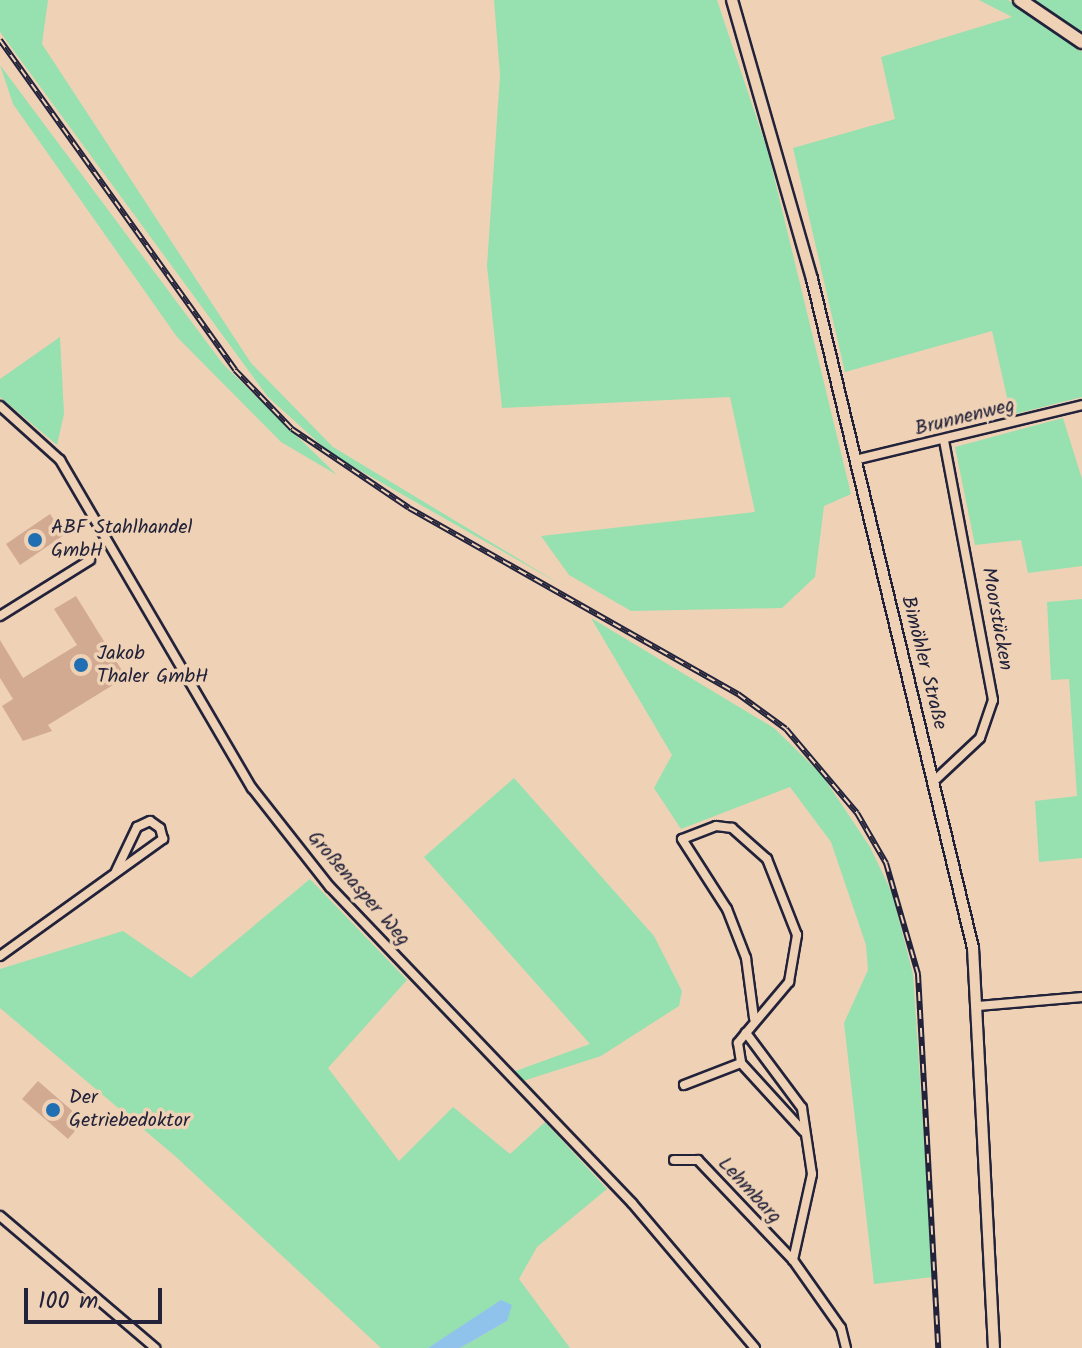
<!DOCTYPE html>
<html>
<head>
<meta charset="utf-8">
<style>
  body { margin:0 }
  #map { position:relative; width:1082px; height:1348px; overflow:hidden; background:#efd2b5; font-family:Kalam,sans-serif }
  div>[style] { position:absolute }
  .green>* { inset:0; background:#97e0af }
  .water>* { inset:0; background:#8fc3ec }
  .stream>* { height:3px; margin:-1.5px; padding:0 1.5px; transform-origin:1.5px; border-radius:1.5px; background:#8fc3ec }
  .building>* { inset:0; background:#d2aa91 }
  .roads { filter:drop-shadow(2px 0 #22223b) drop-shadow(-2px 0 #22223b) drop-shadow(0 2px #22223b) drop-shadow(0 -2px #22223b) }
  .minor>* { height:8px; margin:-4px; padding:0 4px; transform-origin:4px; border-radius:4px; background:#efd2b5 }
  .tertiary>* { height:10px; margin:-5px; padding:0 5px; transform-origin:5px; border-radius:5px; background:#efd2b5 }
  .primary>* { height:12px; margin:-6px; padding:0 6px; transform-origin:6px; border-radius:6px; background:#efd2b5 }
  .rail>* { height:6px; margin-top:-3px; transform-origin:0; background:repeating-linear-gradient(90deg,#efd2b5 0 9px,#22223b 0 18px); box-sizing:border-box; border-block:2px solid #22223b }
  .dots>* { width:22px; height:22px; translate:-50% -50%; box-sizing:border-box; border:4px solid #efd2b5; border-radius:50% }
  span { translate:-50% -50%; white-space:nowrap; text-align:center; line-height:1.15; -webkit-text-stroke:7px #efd2b5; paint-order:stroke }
  .street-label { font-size:20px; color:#22223b }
  .poi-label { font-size:20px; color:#22223b }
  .left { translate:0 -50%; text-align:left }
  .scale { position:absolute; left:24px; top:1288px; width:138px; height:36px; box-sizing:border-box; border:4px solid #22223b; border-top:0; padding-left:10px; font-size:24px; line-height:28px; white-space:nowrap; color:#22223b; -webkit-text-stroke:6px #efd2b5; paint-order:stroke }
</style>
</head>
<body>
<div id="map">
  <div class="green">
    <div style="clip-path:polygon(0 0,48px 0,42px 44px,251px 363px,333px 447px,560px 584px,331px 454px,268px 397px,0 32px)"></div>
    <div style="clip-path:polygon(494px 0,717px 0,768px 152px,851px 494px,824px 506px,815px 577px,782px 608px,631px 611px,569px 575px,541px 536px,755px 512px,730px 397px,502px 408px,487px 266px,500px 75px)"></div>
    <div style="clip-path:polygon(979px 0,1008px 0,1082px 52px,1082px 397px,1011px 415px,992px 331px,845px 372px,793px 148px,895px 119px,881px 57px,1012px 17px)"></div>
    <div style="clip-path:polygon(1033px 0,1082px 0,1082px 35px,1072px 27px)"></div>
    <div style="clip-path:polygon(0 65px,223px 364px,337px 475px,281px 442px,177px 337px,13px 104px)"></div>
    <div style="clip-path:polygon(60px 337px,64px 414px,57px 445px,0 397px,0 379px)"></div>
    <div style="clip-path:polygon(1063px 418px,1082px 479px,1082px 566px,1028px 573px,1021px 540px,975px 545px,955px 447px)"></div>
    <div style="clip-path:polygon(1082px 599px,1082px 858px,1039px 862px,1035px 801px,1077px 796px,1069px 679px,1051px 680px,1047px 602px)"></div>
    <div style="clip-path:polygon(591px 618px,774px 728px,822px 775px,870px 847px,892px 893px,913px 974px,933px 1277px,874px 1284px,844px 1023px,868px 970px,866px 945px,831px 842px,790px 787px,681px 829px,654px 788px,672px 755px)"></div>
    <div style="clip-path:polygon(514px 778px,654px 936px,682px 991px,679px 1006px,601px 1056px,520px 1082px,510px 1073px,590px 1044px,424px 857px)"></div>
    <div style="clip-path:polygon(310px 879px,407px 980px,328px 1068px,399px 1161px,453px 1107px,510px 1154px,545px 1122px,607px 1189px,537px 1247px,519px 1279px,570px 1348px,460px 1348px,507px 1321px,428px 1348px,381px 1348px,175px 1156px,0 1008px,0 969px,123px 931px,191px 978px)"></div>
  </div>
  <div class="water">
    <div style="clip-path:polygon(501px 1300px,512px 1305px,507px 1321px,460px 1348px,428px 1348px)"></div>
  </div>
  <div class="stream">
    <div style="left:1064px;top:405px;width:18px;rotate:-13deg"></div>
  </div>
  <div class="building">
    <div style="clip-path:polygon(50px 514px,64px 535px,20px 565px,6px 544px)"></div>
    <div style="clip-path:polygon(76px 596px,126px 677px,48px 725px,52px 731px,23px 741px,2px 706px,13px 699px,0 678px,0 640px,23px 678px,77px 645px,54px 609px)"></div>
    <div style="clip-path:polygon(38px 1081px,84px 1121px,68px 1139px,22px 1099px)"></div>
  </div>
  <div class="roads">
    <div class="minor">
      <div style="left:0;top:406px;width:81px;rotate:42deg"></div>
      <div style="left:60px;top:460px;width:380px;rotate:59.7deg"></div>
      <div style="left:252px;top:788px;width:126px;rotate:51.8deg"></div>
      <div style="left:330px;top:887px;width:437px;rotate:46.3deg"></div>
      <div style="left:632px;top:1203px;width:190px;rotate:49.7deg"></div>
      <div style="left:855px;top:460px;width:234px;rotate:-13.6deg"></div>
      <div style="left:0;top:616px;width:106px;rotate:-31.9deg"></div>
      <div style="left:933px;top:782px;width:64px;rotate:-43.1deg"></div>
      <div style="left:980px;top:738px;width:40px;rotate:-71.1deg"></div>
      <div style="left:993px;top:700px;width:264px;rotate:-100.7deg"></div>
      <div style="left:0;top:956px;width:201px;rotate:-35.7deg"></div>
      <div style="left:163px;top:839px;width:11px;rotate:-105deg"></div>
      <div style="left:160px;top:828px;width:12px;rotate:-145deg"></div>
      <div style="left:150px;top:821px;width:14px;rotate:155deg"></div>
      <div style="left:137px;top:827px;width:49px;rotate:115.5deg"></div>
      <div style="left:979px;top:1006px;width:103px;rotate:-5deg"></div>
      <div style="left:746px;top:1033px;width:67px;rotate:-49.9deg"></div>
      <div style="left:789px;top:982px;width:48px;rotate:-80.3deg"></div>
      <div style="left:797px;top:935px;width:82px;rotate:-111.5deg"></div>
      <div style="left:767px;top:859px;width:47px;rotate:-138.5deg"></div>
      <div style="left:732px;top:828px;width:16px;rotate:-173deg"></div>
      <div style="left:716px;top:826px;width:36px;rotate:159deg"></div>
      <div style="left:682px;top:839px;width:83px;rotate:57.3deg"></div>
      <div style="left:727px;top:909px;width:53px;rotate:68.8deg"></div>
      <div style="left:746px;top:958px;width:61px;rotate:82.4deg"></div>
      <div style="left:684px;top:1085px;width:61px;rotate:-21.1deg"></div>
      <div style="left:674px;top:1160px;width:24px"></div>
      <div style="left:698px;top:1160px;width:138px;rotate:46.5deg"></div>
      <div style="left:793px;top:1260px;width:83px;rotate:54.8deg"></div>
      <div style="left:841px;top:1328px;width:21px;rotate:76deg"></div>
      <div style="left:0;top:1216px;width:204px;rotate:40.4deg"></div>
      <div style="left:793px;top:1260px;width:88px;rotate:-77.5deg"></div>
      <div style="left:812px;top:1174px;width:67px;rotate:-98.6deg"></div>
      <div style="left:802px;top:1108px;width:94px;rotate:-126.7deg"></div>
      <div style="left:746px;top:1033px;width:13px;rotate:129deg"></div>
      <div style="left:738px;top:1043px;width:20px;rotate:81deg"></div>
      <div style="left:741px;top:1063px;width:93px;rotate:47.6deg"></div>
    </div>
    <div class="tertiary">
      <div style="left:732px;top:0;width:290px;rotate:74deg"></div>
      <div style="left:812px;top:279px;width:688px;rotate:76.47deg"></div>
      <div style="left:973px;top:948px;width:401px;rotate:87deg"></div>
    </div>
    <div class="primary">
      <div style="left:1020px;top:0;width:75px;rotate:34.1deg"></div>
    </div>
  </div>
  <div class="rail">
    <div style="left:0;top:40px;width:405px;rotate:54.5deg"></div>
    <div style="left:235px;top:370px;width:82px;rotate:46deg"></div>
    <div style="left:292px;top:429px;width:141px;rotate:34deg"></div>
    <div style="left:409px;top:508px;width:378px;rotate:29.5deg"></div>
    <div style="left:738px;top:694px;width:59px;rotate:36.1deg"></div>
    <div style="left:786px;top:729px;width:110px;rotate:49.8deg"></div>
    <div style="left:857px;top:813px;width:58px;rotate:59.9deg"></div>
    <div style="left:886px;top:863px;width:116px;rotate:73.9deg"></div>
    <div style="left:918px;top:974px;width:375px;rotate:86.9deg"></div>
  </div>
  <div class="dots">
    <div style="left:35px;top:540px;background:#1f6fb2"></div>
    <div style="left:81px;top:665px;background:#1f6fb2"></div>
    <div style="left:53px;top:1110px;background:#1f6fb2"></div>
  </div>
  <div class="street-label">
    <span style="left:965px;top:418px;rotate:-14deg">Brunnenweg</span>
    <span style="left:996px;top:619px;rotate:80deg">Moorstücken</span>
    <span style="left:923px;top:663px;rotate:76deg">Bimöhler Straße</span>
    <span style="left:358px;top:889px;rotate:49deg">Großenasper Weg</span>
    <span style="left:749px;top:1191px;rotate:47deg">Lehmbarg</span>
  </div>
  <div class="poi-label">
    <span class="left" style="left:51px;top:540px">ABF Stahlhandel<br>GmbH</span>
    <span class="left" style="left:97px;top:666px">Jakob<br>Thaler GmbH</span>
    <span class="left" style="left:69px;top:1110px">Der<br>Getriebedoktor</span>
  </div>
  <div class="scale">100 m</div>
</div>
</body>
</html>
